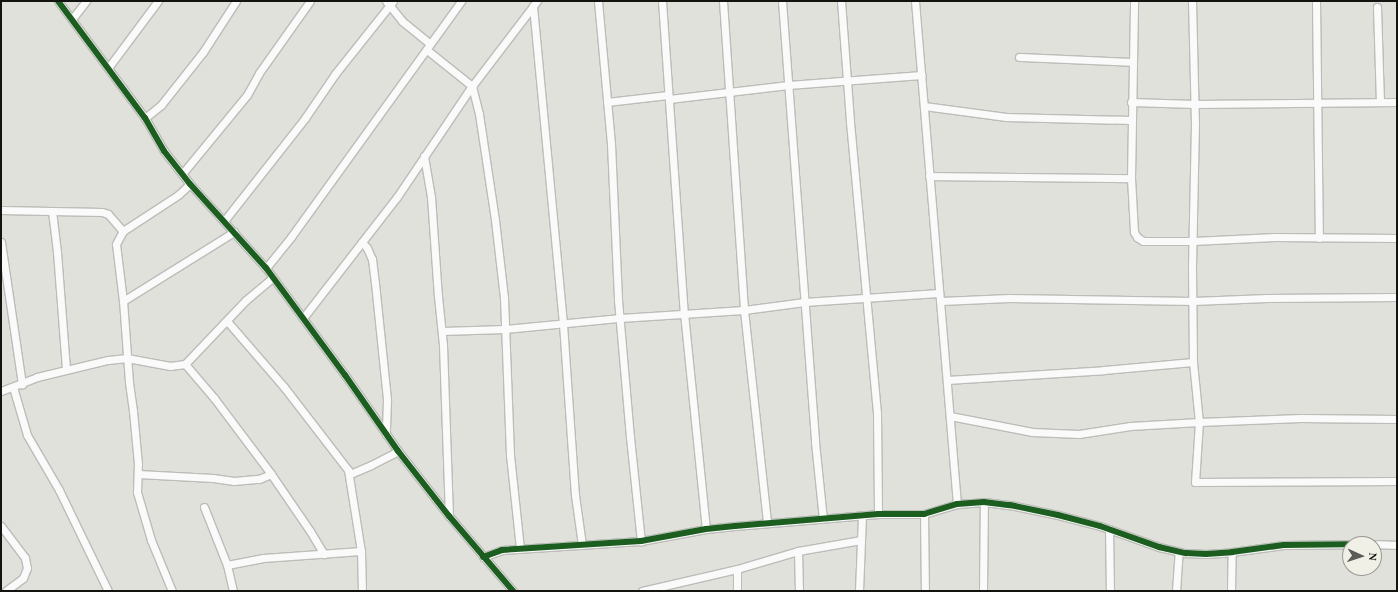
<!DOCTYPE html>
<html>
<head>
<meta charset="utf-8">
<style>
  body { margin:0 }
  #map { position:relative; width:1398px; height:592px; overflow:hidden; background:#e1e1dc; font-family:"Times New Roman",serif }
  div>[style] { position:absolute }
  .roads { filter:drop-shadow(1px 0 #bcbcb8) drop-shadow(-1px 0 #bcbcb8) drop-shadow(0 1px #bcbcb8) drop-shadow(0 -1px #bcbcb8) }
  .minor>* { height:7px; margin:-3.5px; padding:0 3.5px; transform-origin:3.5px; border-radius:3.5px; background:#fafafa }
  .cycleway>* { height:6px; margin:-3px; padding:0 3px; transform-origin:3px; border-radius:3px; background:#1b5e20 }
  span { translate:-50% -50%; white-space:nowrap; text-align:center; line-height:1.15; -webkit-text-stroke:3px #f0f0e7; paint-order:stroke }
  .frame { position:absolute; inset:0; border:2px solid #131310; pointer-events:none }
  .north { position:absolute; left:1342px; top:536px; width:40px; height:40px; box-sizing:border-box; background:#f0f0e7; border:1px solid #989891; border-radius:50%; rotate:93deg; font-size:11px; font-weight:700; line-height:16px; text-align:center; color:#131310 }
  .north::after { content:''; display:block; margin:auto; width:14px; height:18px; background:#5b5b57; clip-path:polygon(50% 0,100% 100%,50% 72%,0 100%) }
</style>
</head>
<body>
<div id="map">
  <div class="roads">
    <div class="minor">
      <div style="left:58px;top:1px;width:146px;rotate:53.4deg"></div>
      <div style="left:145px;top:118px;width:38px;rotate:60deg"></div>
      <div style="left:164px;top:151px;width:42px;rotate:51.8deg"></div>
      <div style="left:190px;top:184px;width:113px;rotate:47.9deg"></div>
      <div style="left:266px;top:268px;width:133px;rotate:53.6deg"></div>
      <div style="left:345px;top:375px;width:93px;rotate:55.1deg"></div>
      <div style="left:398px;top:451px;width:83px;rotate:51.9deg"></div>
      <div style="left:449px;top:516px;width:99px;rotate:49.5deg"></div>
      <div style="left:386px;top:1px;width:26px;rotate:51deg"></div>
      <div style="left:402px;top:21px;width:36px;rotate:39deg"></div>
      <div style="left:598px;top:1px;width:144px;rotate:84.8deg"></div>
      <div style="left:611px;top:144px;width:156px;rotate:87.4deg"></div>
      <div style="left:618px;top:300px;width:138px;rotate:85deg"></div>
      <div style="left:630px;top:437px;width:105px;rotate:84deg"></div>
      <div style="left:662px;top:1px;width:313px;rotate:86deg"></div>
      <div style="left:684px;top:313px;width:217px;rotate:84.2deg"></div>
      <div style="left:723px;top:1px;width:310px;rotate:86.1deg"></div>
      <div style="left:744px;top:310px;width:214px;rotate:83.8deg"></div>
      <div style="left:782px;top:1px;width:442px;rotate:85.7deg"></div>
      <div style="left:815px;top:442px;width:77px;rotate:84.1deg"></div>
      <div style="left:841px;top:1px;width:121px;rotate:85.7deg"></div>
      <div style="left:850px;top:122px;width:293px;rotate:84.7deg"></div>
      <div style="left:877px;top:414px;width:100px;rotate:89.4deg"></div>
      <div style="left:915px;top:1px;width:505px;rotate:85.23deg"></div>
      <div style="left:1192px;top:1px;width:122px;rotate:88.6deg"></div>
      <div style="left:1195px;top:123px;width:145px;rotate:91.2deg"></div>
      <div style="left:1192px;top:268px;width:94px;rotate:89.4deg"></div>
      <div style="left:1193px;top:362px;width:60px;rotate:84.3deg"></div>
      <div style="left:1199px;top:422px;width:60px;rotate:93.8deg"></div>
      <div style="left:1195px;top:482px;width:202px;rotate:-0.3deg"></div>
      <div style="left:1316px;top:1px;width:237px;rotate:89.3deg"></div>
      <div style="left:533px;top:6px;width:319px;rotate:84.6deg"></div>
      <div style="left:563px;top:324px;width:171px;rotate:86deg"></div>
      <div style="left:575px;top:495px;width:50px;rotate:82deg"></div>
      <div style="left:1377px;top:7px;width:95px;rotate:88.2deg"></div>
      <div style="left:72px;top:19px;width:23px;rotate:-52deg"></div>
      <div style="left:427px;top:50px;width:58px;rotate:38.7deg"></div>
      <div style="left:472px;top:86px;width:29px;rotate:76deg"></div>
      <div style="left:479px;top:114px;width:107px;rotate:81.4deg"></div>
      <div style="left:495px;top:220px;width:79px;rotate:83.4deg"></div>
      <div style="left:504px;top:298px;width:157px;rotate:87.8deg"></div>
      <div style="left:510px;top:455px;width:94px;rotate:83.9deg"></div>
      <div style="left:1019px;top:57px;width:114px;rotate:2.5deg"></div>
      <div style="left:108px;top:68px;width:84px;rotate:-53.3deg"></div>
      <div style="left:669px;top:99px;width:120px;rotate:-6.7deg"></div>
      <div style="left:788px;top:85px;width:134px;rotate:-4.3deg"></div>
      <div style="left:607px;top:102px;width:61px;rotate:-6.5deg"></div>
      <div style="left:1131px;top:102px;width:64px;rotate:1.8deg"></div>
      <div style="left:1195px;top:104px;width:202px;rotate:-0.6deg"></div>
      <div style="left:924px;top:106px;width:83px;rotate:7.6deg"></div>
      <div style="left:1006px;top:117px;width:125px;rotate:1.4deg"></div>
      <div style="left:145px;top:118px;width:21px;rotate:-39deg"></div>
      <div style="left:161px;top:105px;width:68px;rotate:-51.6deg"></div>
      <div style="left:203px;top:52px;width:61px;rotate:-57.1deg"></div>
      <div style="left:424px;top:156px;width:42px;rotate:80.3deg"></div>
      <div style="left:431px;top:197px;width:99px;rotate:86deg"></div>
      <div style="left:438px;top:296px;width:49px;rotate:84.2deg"></div>
      <div style="left:443px;top:345px;width:171px;rotate:88deg"></div>
      <div style="left:182px;top:174px;width:102px;rotate:-50.6deg"></div>
      <div style="left:247px;top:95px;width:25px;rotate:-61deg"></div>
      <div style="left:259px;top:73px;width:88px;rotate:-54.7deg"></div>
      <div style="left:929px;top:176px;width:202px;rotate:0.6deg"></div>
      <div style="left:1131px;top:178px;width:177px;rotate:-89deg"></div>
      <div style="left:1131px;top:178px;width:54px;rotate:86.8deg"></div>
      <div style="left:1134px;top:232px;width:6px;rotate:59deg"></div>
      <div style="left:1137px;top:237px;width:7px;rotate:34deg"></div>
      <div style="left:1143px;top:241px;width:50px"></div>
      <div style="left:1193px;top:241px;width:82px;rotate:-2.8deg"></div>
      <div style="left:1275px;top:237px;width:122px;rotate:0.5deg"></div>
      <div style="left:1px;top:210px;width:101px;rotate:1.1deg"></div>
      <div style="left:102px;top:212px;width:6px;rotate:18deg"></div>
      <div style="left:108px;top:214px;width:23px;rotate:49deg"></div>
      <div style="left:52px;top:211px;width:41px;rotate:83deg"></div>
      <div style="left:57px;top:252px;width:118px;rotate:85.6deg"></div>
      <div style="left:224px;top:221px;width:131px;rotate:-51.8deg"></div>
      <div style="left:305px;top:118px;width:53px;rotate:-55.7deg"></div>
      <div style="left:335px;top:74px;width:93px;rotate:-51.5deg"></div>
      <div style="left:1px;top:242px;width:144px;rotate:81.6deg"></div>
      <div style="left:362px;top:242px;width:8px;rotate:50deg"></div>
      <div style="left:367px;top:248px;width:12px;rotate:66deg"></div>
      <div style="left:372px;top:259px;width:24px;rotate:83deg"></div>
      <div style="left:375px;top:283px;width:118px;rotate:84.1deg"></div>
      <div style="left:387px;top:400px;width:34px;rotate:92deg"></div>
      <div style="left:266px;top:268px;width:40px;rotate:-51deg"></div>
      <div style="left:291px;top:237px;width:291px;rotate:-54.2deg"></div>
      <div style="left:123px;top:301px;width:131px;rotate:-31.9deg"></div>
      <div style="left:941px;top:301px;width:68px;rotate:-2.5deg"></div>
      <div style="left:1009px;top:298px;width:184px;rotate:0.9deg"></div>
      <div style="left:1193px;top:301px;width:74px;rotate:-2.3deg"></div>
      <div style="left:1267px;top:298px;width:130px;rotate:-0.4deg"></div>
      <div style="left:303px;top:318px;width:153px;rotate:-52.2deg"></div>
      <div style="left:397px;top:197px;width:134px;rotate:-56deg"></div>
      <div style="left:472px;top:86px;width:107px;rotate:-52.6deg"></div>
      <div style="left:227px;top:321px;width:87px;rotate:49.2deg"></div>
      <div style="left:284px;top:387px;width:105px;rotate:52.4deg"></div>
      <div style="left:348px;top:470px;width:82px;rotate:80.9deg"></div>
      <div style="left:361px;top:551px;width:40px;rotate:88.6deg"></div>
      <div style="left:442px;top:331px;width:63px;rotate:-1.8deg"></div>
      <div style="left:505px;top:329px;width:116px;rotate:-5.5deg"></div>
      <div style="left:620px;top:318px;width:124px;rotate:-3.7deg"></div>
      <div style="left:744px;top:310px;width:61px;rotate:-7.6deg"></div>
      <div style="left:804px;top:302px;width:135px;rotate:-3.8deg"></div>
      <div style="left:185px;top:364px;width:45px;rotate:49.5deg"></div>
      <div style="left:214px;top:398px;width:95px;rotate:53.1deg"></div>
      <div style="left:271px;top:474px;width:69px;rotate:55.6deg"></div>
      <div style="left:310px;top:531px;width:27px;rotate:59deg"></div>
      <div style="left:947px;top:380px;width:157px;rotate:-3.6deg"></div>
      <div style="left:1104px;top:370px;width:89px;rotate:-5.1deg"></div>
      <div style="left:13px;top:387px;width:50px;rotate:73.7deg"></div>
      <div style="left:27px;top:435px;width:64px;rotate:59.8deg"></div>
      <div style="left:59px;top:490px;width:112px;rotate:64.1deg"></div>
      <div style="left:1px;top:391px;width:39px;rotate:-21deg"></div>
      <div style="left:37px;top:377px;width:73px;rotate:-13.5deg"></div>
      <div style="left:108px;top:360px;width:19px;rotate:-6deg"></div>
      <div style="left:127px;top:358px;width:44px;rotate:10.5deg"></div>
      <div style="left:170px;top:366px;width:15px;rotate:-8deg"></div>
      <div style="left:185px;top:364px;width:88px;rotate:-46.4deg"></div>
      <div style="left:246px;top:300px;width:34px;rotate:-40deg"></div>
      <div style="left:950px;top:416px;width:84px;rotate:11deg"></div>
      <div style="left:1032px;top:432px;width:47px;rotate:2.4deg"></div>
      <div style="left:1079px;top:434px;width:52px;rotate:-8.9deg"></div>
      <div style="left:1130px;top:426px;width:69px;rotate:-3.3deg"></div>
      <div style="left:1199px;top:422px;width:101px;rotate:-2.3deg"></div>
      <div style="left:1300px;top:418px;width:97px;rotate:0.6deg"></div>
      <div style="left:138px;top:474px;width:75px;rotate:3.1deg"></div>
      <div style="left:213px;top:478px;width:21px;rotate:8deg"></div>
      <div style="left:234px;top:481px;width:25px;rotate:-5deg"></div>
      <div style="left:259px;top:479px;width:13px;rotate:-23deg"></div>
      <div style="left:350px;top:474px;width:23px;rotate:-23deg"></div>
      <div style="left:371px;top:465px;width:30px;rotate:-27deg"></div>
      <div style="left:204px;top:507px;width:62px;rotate:68.4deg"></div>
      <div style="left:227px;top:565px;width:27px;rotate:77deg"></div>
      <div style="left:924px;top:514px;width:77px;rotate:89.3deg"></div>
      <div style="left:1px;top:526px;width:40px;rotate:53deg"></div>
      <div style="left:25px;top:558px;width:10px;rotate:79deg"></div>
      <div style="left:27px;top:568px;width:11px;rotate:112deg"></div>
      <div style="left:23px;top:578px;width:21px;rotate:143deg"></div>
      <div style="left:1109px;top:529px;width:62px;rotate:89.1deg"></div>
      <div style="left:1374px;top:544px;width:23px;rotate:2deg"></div>
      <div style="left:798px;top:551px;width:40px;rotate:88.6deg"></div>
      <div style="left:483px;top:557px;width:20px;rotate:-20deg"></div>
      <div style="left:502px;top:550px;width:139px;rotate:-3.7deg"></div>
      <div style="left:641px;top:541px;width:66px;rotate:-10.5deg"></div>
      <div style="left:706px;top:529px;width:29px;rotate:-6deg"></div>
      <div style="left:735px;top:526px;width:144px;rotate:-4.8deg"></div>
      <div style="left:878px;top:514px;width:46px"></div>
      <div style="left:924px;top:514px;width:34px;rotate:-17deg"></div>
      <div style="left:957px;top:504px;width:27px;rotate:-4deg"></div>
      <div style="left:984px;top:502px;width:26px;rotate:7deg"></div>
      <div style="left:1010px;top:505px;width:49px;rotate:11.8deg"></div>
      <div style="left:1058px;top:515px;width:43px;rotate:14.7deg"></div>
      <div style="left:1100px;top:526px;width:63px;rotate:19.6deg"></div>
      <div style="left:1159px;top:547px;width:28px;rotate:13deg"></div>
      <div style="left:1186px;top:553px;width:20px;rotate:3deg"></div>
      <div style="left:1206px;top:554px;width:26px;rotate:-4deg"></div>
      <div style="left:1232px;top:552px;width:52px;rotate:-7.7deg"></div>
      <div style="left:1284px;top:545px;width:83px;rotate:-0.7deg"></div>
      <div style="left:227px;top:565px;width:37px;rotate:-11deg"></div>
      <div style="left:263px;top:558px;width:98px;rotate:-4.1deg"></div>
      <div style="left:737px;top:569px;width:22px;rotate:90deg"></div>
      <div style="left:172px;top:591px;width:55px;rotate:-112.4deg"></div>
      <div style="left:151px;top:540px;width:50px;rotate:-106.3deg"></div>
      <div style="left:137px;top:492px;width:28px;rotate:-88deg"></div>
      <div style="left:138px;top:464px;width:53px;rotate:-95.4deg"></div>
      <div style="left:133px;top:411px;width:29px;rotate:-98deg"></div>
      <div style="left:129px;top:382px;width:81px;rotate:-94.2deg"></div>
      <div style="left:123px;top:301px;width:57px;rotate:-97deg"></div>
      <div style="left:116px;top:244px;width:15px;rotate:-62deg"></div>
      <div style="left:123px;top:231px;width:66px;rotate:-33.2deg"></div>
      <div style="left:178px;top:195px;width:16px;rotate:-43deg"></div>
      <div style="left:642px;top:591px;width:98px;rotate:-13deg"></div>
      <div style="left:737px;top:569px;width:64px;rotate:-16.4deg"></div>
      <div style="left:798px;top:551px;width:64px;rotate:-9.9deg"></div>
      <div style="left:859px;top:591px;width:76px;rotate:-87.7deg"></div>
      <div style="left:983px;top:591px;width:89px;rotate:-89.4deg"></div>
      <div style="left:1176px;top:591px;width:39px;rotate:-86deg"></div>
      <div style="left:1231px;top:591px;width:39px;rotate:-89deg"></div>
    </div>
  </div>
  <div class="cycleway">
    <div style="left:58px;top:1px;width:146px;rotate:53.4deg"></div>
    <div style="left:145px;top:118px;width:38px;rotate:60deg"></div>
    <div style="left:164px;top:151px;width:42px;rotate:51.8deg"></div>
    <div style="left:190px;top:184px;width:113px;rotate:47.9deg"></div>
    <div style="left:266px;top:268px;width:133px;rotate:53.6deg"></div>
    <div style="left:345px;top:375px;width:93px;rotate:55.1deg"></div>
    <div style="left:398px;top:451px;width:83px;rotate:51.9deg"></div>
    <div style="left:449px;top:516px;width:99px;rotate:49.5deg"></div>
    <div style="left:483px;top:557px;width:20px;rotate:-20deg"></div>
    <div style="left:502px;top:550px;width:139px;rotate:-3.7deg"></div>
    <div style="left:641px;top:541px;width:66px;rotate:-10.5deg"></div>
    <div style="left:706px;top:529px;width:29px;rotate:-6deg"></div>
    <div style="left:735px;top:526px;width:144px;rotate:-4.8deg"></div>
    <div style="left:878px;top:514px;width:46px"></div>
    <div style="left:924px;top:514px;width:34px;rotate:-17deg"></div>
    <div style="left:957px;top:504px;width:27px;rotate:-4deg"></div>
    <div style="left:984px;top:502px;width:26px;rotate:7deg"></div>
    <div style="left:1010px;top:505px;width:49px;rotate:11.8deg"></div>
    <div style="left:1058px;top:515px;width:43px;rotate:14.7deg"></div>
    <div style="left:1100px;top:526px;width:63px;rotate:19.6deg"></div>
    <div style="left:1159px;top:547px;width:28px;rotate:13deg"></div>
    <div style="left:1186px;top:553px;width:20px;rotate:3deg"></div>
    <div style="left:1206px;top:554px;width:26px;rotate:-4deg"></div>
    <div style="left:1232px;top:552px;width:52px;rotate:-7.7deg"></div>
    <div style="left:1284px;top:545px;width:83px;rotate:-0.7deg"></div>
  </div>
  <div class="frame"></div>
  <div class="north">N</div>
</div>
</body>
</html>
